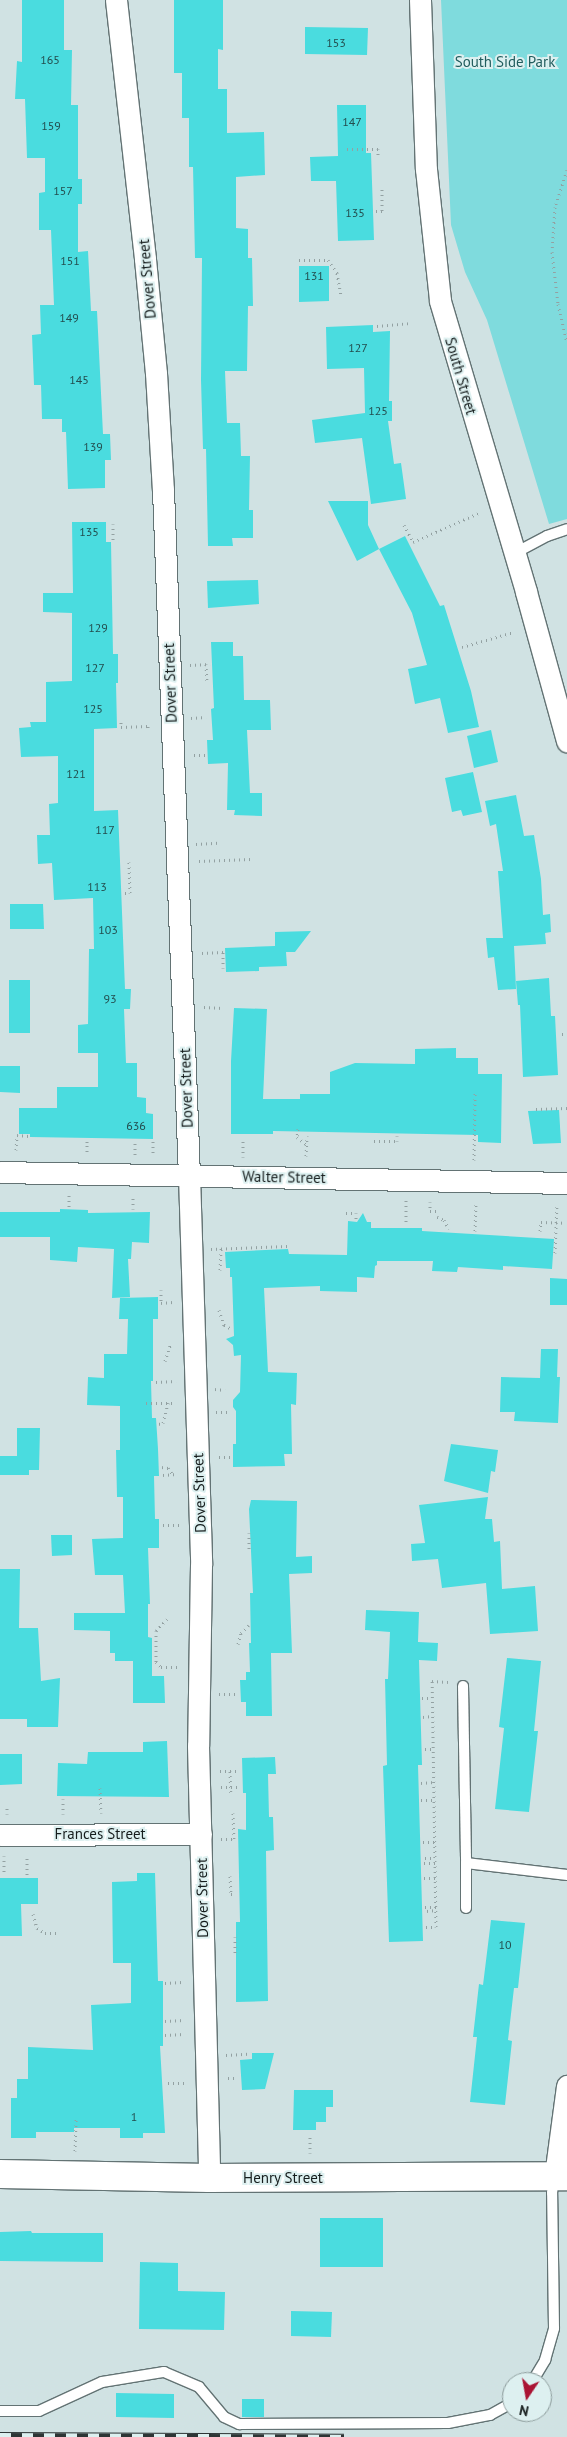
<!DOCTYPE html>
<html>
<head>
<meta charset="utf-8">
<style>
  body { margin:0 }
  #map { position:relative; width:567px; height:2437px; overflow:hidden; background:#d0e2e3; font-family:"PT Sans",sans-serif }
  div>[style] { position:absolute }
  .green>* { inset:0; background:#7fdbdd }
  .building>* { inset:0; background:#4adcdf }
  .path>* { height:3px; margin-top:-1.5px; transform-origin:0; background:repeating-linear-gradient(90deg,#93a1a2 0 1px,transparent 0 5px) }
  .roads { filter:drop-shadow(1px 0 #637374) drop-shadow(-1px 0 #637374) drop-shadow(0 1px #637374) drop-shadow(0 -1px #637374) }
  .lane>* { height:10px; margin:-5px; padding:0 5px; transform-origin:5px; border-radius:5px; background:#fff }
  .street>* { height:21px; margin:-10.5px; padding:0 10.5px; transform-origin:10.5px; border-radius:10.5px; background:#fff }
  .secondary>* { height:28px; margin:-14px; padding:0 14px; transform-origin:14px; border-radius:14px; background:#fff }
  .rail>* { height:5.5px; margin-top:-2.75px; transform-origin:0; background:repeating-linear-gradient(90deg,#ddf0f0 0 11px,#2d3535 0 22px); box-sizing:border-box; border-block:1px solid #2d3535 }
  span { translate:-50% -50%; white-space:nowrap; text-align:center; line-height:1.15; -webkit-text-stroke:4px #ddf0f0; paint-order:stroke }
  .number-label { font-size:12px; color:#234d4e }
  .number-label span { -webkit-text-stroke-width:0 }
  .park-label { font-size:15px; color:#225d5e }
  .street-label { font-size:15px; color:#161d1d }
  .north { position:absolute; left:502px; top:2372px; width:50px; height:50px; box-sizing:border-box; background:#ddf0f0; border:1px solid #8d9c9c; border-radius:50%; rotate:192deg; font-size:14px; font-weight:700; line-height:20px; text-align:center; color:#161d1d }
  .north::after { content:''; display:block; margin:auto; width:18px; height:22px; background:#aa1434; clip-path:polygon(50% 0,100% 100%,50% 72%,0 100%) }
</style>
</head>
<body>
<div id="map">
  <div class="green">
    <div style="clip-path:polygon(441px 0,567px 0,567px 519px,549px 524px,487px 320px,465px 272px,451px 225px)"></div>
  </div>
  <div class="building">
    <div style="clip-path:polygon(22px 0,64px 0,64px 50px,72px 50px,71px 105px,78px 105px,78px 179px,82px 179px,82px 204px,78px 204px,78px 252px,88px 251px,91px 311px,97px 311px,103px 434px,110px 434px,111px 460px,105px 460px,105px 488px,68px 489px,66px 432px,62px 432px,62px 419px,42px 419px,41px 385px,34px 385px,32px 335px,41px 334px,40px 305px,54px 305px,51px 230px,39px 230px,39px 193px,45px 192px,45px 158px,27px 158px,25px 99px,15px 99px,17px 61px,22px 62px)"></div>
    <div style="clip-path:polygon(174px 0,223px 0,223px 50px,218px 49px,218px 89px,227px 89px,227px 133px,264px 132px,265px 175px,236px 177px,236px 228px,248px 229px,248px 258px,252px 258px,253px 306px,248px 306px,247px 371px,225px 371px,227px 423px,240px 423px,241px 456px,250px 456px,249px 510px,253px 510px,253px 538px,232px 538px,233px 546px,208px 546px,206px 449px,203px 449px,201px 380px,202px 258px,195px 258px,193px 167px,189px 167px,189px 118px,182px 118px,182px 73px,174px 73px)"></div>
    <div style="clip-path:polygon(305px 27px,368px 28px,367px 55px,305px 54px)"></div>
    <div style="clip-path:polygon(337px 105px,366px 105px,366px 153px,371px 153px,374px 240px,338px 241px,336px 181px,311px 181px,310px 157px,338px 156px)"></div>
    <div style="clip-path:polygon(299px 266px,329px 266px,329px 301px,299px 302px)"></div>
    <div style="clip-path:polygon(373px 325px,373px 332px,390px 331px,389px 401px,392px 401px,392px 421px,388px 421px,394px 464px,401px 463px,406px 499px,371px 504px,362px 438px,315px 443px,312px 420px,365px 413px,364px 368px,327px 369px,326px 327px)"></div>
    <div style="clip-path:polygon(328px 501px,368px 501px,368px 525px,379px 549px,357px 561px)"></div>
    <div style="clip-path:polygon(72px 522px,106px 522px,106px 542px,111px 542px,113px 654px,118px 654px,118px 683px,116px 683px,117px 728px,94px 729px,94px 811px,118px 810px,125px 989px,131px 989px,130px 1009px,124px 1009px,126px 1063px,137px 1063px,137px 1097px,146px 1098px,146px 1113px,153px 1114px,153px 1139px,30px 1137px,30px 1134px,19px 1134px,19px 1108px,57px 1108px,57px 1087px,98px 1087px,98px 1053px,78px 1053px,78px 1025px,88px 1024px,89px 949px,94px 949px,93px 898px,54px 900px,52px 863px,38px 864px,37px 835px,50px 835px,49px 804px,58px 803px,58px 756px,21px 757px,19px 728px,31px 727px,30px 722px,46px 722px,46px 682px,72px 681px,72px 613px,43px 612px,43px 593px,73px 593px)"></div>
    <div style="clip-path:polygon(405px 536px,440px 606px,444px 605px,471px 691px,479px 727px,448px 733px,440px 698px,415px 704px,408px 669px,427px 665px,412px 613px,379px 549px)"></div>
    <div style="clip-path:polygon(258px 580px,259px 604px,208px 608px,207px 581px)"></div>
    <div style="clip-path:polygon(211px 642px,233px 642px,233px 656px,243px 656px,244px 700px,270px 700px,271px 730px,247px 730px,250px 793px,262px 793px,262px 816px,234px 815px,235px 810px,227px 810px,228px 763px,208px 764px,207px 740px,213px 740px,211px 709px,214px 708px)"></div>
    <div style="clip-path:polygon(491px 730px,498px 762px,474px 768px,467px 736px)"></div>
    <div style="clip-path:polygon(473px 772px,482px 812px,463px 816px,461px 810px,452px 812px,445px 778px)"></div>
    <div style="clip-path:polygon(516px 795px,524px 836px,534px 835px,541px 879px,543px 915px,550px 914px,551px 932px,545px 933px,546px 944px,514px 946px,516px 989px,498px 990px,494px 957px,488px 958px,486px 938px,503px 938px,498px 871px,503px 871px,496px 824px,490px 826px,485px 801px)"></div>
    <div style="clip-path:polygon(10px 904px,43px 904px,44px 929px,10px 929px)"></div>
    <div style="clip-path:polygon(311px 931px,295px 952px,286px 952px,287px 966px,259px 967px,259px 971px,226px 972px,225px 948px,275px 946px,275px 932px)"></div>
    <div style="clip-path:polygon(549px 978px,551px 1016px,555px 1016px,558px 1075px,523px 1077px,520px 1005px,518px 1005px,516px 981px)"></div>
    <div style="clip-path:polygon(9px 980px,30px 980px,30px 1033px,9px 1033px)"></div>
    <div style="clip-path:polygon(234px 1008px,267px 1009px,263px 1099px,300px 1099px,300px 1094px,330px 1094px,330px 1072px,355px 1063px,415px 1064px,415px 1049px,456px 1048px,456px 1058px,478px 1058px,478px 1074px,502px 1074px,501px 1143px,478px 1142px,478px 1135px,273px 1131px,273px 1134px,231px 1134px,231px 1061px)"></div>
    <div style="clip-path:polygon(0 1066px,20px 1066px,20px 1093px,0 1092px)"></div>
    <div style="clip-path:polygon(559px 1110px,561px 1143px,533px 1144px,528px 1111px)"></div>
    <div style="clip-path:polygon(60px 1209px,88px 1210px,88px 1213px,150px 1212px,149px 1243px,132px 1242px,131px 1259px,128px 1259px,130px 1297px,112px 1298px,114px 1249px,78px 1247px,77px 1262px,50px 1260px,50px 1237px,0 1237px,0 1212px,60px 1212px)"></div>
    <div style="clip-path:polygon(363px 1213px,367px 1222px,371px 1222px,371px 1228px,422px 1228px,422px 1231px,554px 1239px,552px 1269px,503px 1266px,503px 1270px,458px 1267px,457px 1272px,432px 1271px,433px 1261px,377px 1261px,377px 1265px,375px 1266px,374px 1278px,357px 1277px,357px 1292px,320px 1291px,320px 1286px,264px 1288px,268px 1372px,297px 1373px,296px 1405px,291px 1404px,292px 1454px,284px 1454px,285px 1466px,233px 1467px,233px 1444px,236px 1444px,236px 1411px,233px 1407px,233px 1400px,240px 1392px,241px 1355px,234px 1356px,233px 1345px,226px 1339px,234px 1336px,232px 1277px,230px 1277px,230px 1268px,226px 1268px,225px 1252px,288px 1249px,289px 1254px,347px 1255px,348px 1221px,357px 1222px)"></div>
    <div style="clip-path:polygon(550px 1278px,567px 1279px,567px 1305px,550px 1305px)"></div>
    <div style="clip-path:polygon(158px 1297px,158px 1319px,153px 1319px,153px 1381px,151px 1381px,152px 1418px,156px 1418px,158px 1449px,159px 1476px,154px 1476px,155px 1519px,159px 1519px,159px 1548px,148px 1548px,150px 1604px,148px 1604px,148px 1637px,152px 1638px,152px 1676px,164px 1676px,165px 1703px,133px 1703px,133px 1661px,115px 1661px,115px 1653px,110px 1653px,110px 1631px,74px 1630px,74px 1613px,125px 1613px,123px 1575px,95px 1575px,92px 1539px,123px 1538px,123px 1497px,117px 1497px,116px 1450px,120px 1450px,120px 1406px,87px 1405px,88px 1377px,104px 1378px,104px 1354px,127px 1354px,128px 1319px,119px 1319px,120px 1298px)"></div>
    <div style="clip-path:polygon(541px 1349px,558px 1349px,557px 1377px,560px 1377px,558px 1423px,514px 1421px,515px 1412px,500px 1412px,501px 1377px,540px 1378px)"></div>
    <div style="clip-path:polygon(17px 1428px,40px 1428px,39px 1470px,29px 1470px,29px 1475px,0 1475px,0 1456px,17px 1456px)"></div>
    <div style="clip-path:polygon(451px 1444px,498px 1450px,495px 1472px,491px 1471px,488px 1493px,444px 1481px)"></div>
    <div style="clip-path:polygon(488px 1497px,485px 1519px,492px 1519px,494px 1542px,500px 1541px,502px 1589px,535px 1586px,538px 1631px,490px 1634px,486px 1583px,442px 1588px,438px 1559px,412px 1561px,411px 1544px,425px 1543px,419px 1505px)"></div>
    <div style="clip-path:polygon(251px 1500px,297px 1501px,296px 1557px,312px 1556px,312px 1573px,289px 1574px,292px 1653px,271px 1653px,272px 1716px,246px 1716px,246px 1702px,241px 1702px,240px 1680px,246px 1680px,246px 1672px,250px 1672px,249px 1643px,251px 1643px,250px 1593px,253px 1593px,249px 1509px)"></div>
    <div style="clip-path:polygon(51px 1535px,72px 1535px,72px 1555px,52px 1556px)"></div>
    <div style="clip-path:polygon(0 1569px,20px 1569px,19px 1628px,38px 1628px,41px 1681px,60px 1678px,58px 1727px,27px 1727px,27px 1719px,0 1719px)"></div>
    <div style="clip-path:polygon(366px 1610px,419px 1612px,418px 1642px,438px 1643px,437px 1661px,419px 1660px,422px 1765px,418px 1765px,423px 1941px,389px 1942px,383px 1766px,387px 1765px,385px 1679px,388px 1679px,390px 1632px,365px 1630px)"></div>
    <div style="clip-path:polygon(507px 1658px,541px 1661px,534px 1731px,538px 1731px,529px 1812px,495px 1809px,504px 1728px,499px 1727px)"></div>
    <div style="clip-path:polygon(167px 1741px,169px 1797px,57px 1796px,58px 1763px,87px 1764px,88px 1752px,143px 1752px,143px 1742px)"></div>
    <div style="clip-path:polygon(0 1754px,22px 1754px,22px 1784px,0 1785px)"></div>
    <div style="clip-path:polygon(275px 1757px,276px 1774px,268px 1774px,269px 1817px,273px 1817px,274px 1850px,266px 1851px,268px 2001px,236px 2002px,236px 1922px,240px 1922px,238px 1829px,246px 1830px,246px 1793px,243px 1793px,242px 1758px)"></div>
    <div style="clip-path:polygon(137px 1873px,155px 1873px,158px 1981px,163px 1981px,163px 2046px,160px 2046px,165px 2133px,143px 2133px,143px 2138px,120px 2138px,120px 2128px,74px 2128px,74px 2132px,36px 2132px,36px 2138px,11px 2138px,11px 2098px,17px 2098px,17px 2079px,28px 2079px,28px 2047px,93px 2050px,91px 2005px,131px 2003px,131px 1963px,113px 1963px,112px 1882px,137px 1881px)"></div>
    <div style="clip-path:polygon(0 1878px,38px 1878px,38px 1904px,21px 1904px,22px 1936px,0 1936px)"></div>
    <div style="clip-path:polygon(491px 1920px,525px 1923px,518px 1988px,514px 1988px,508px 2040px,512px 2041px,505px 2105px,470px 2102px,477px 2037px,473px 2037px,479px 1984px,483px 1985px)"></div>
    <div style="clip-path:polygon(252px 2053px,274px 2053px,265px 2089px,242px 2090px,240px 2060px,252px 2059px)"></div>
    <div style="clip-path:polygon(294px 2090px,333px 2090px,333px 2107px,326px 2107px,326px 2122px,316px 2122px,316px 2130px,293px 2130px)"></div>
    <div style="clip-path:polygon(320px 2218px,383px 2218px,383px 2267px,320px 2267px)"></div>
    <div style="clip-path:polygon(31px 2231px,32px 2233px,103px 2233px,103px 2262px,0 2261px,0 2232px)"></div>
    <div style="clip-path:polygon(140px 2262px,178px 2263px,178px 2291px,225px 2292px,224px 2330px,139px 2329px)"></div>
    <div style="clip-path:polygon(291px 2311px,332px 2312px,331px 2337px,291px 2336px)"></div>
    <div style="clip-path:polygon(116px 2393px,174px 2394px,174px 2418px,116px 2417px)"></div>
    <div style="clip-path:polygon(242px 2399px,264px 2399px,264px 2417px,242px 2417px)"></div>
  </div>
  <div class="path">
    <div style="left:347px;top:149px;width:31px"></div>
    <div style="left:378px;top:149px;width:6px;rotate:90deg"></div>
    <div style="left:567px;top:170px;width:39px;rotate:108deg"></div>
    <div style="left:555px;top:207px;width:45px;rotate:93.8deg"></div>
    <div style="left:552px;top:252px;width:52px;rotate:83.4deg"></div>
    <div style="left:558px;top:304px;width:39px;rotate:77deg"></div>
    <div style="left:376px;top:211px;width:6px"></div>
    <div style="left:382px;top:211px;width:24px;rotate:-90deg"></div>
    <div style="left:299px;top:260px;width:29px"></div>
    <div style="left:328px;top:260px;width:16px;rotate:55deg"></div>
    <div style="left:337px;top:273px;width:22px;rotate:80deg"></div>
    <div style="left:377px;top:326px;width:33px;rotate:-5deg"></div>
    <div style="left:113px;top:524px;width:16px;rotate:90deg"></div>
    <div style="left:404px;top:525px;width:19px;rotate:62deg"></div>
    <div style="left:413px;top:542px;width:74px;rotate:-23.8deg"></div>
    <div style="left:462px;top:647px;width:54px;rotate:-16.1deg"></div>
    <div style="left:206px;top:664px;width:19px;rotate:87deg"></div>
    <div style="left:190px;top:665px;width:20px;rotate:-3deg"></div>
    <div style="left:191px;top:718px;width:15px;rotate:-4deg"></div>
    <div style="left:121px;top:722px;width:5px;rotate:90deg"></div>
    <div style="left:121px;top:727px;width:27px;rotate:-2deg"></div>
    <div style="left:148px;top:726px;width:2px;rotate:90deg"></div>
    <div style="left:194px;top:755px;width:12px"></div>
    <div style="left:196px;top:844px;width:22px;rotate:-3deg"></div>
    <div style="left:199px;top:861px;width:52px;rotate:-2.2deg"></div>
    <div style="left:125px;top:893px;width:5px"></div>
    <div style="left:130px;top:893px;width:31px;rotate:-92deg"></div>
    <div style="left:202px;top:953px;width:21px;rotate:-3deg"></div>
    <div style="left:223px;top:952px;width:16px;rotate:90deg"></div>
    <div style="left:204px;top:1007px;width:19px;rotate:3deg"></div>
    <div style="left:562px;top:1034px;width:5px"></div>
    <div style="left:536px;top:1109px;width:31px;rotate:-2deg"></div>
    <div style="left:298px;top:1129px;width:8px;rotate:97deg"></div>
    <div style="left:297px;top:1137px;width:11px;rotate:38deg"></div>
    <div style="left:87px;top:1141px;width:12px;rotate:90deg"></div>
    <div style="left:374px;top:1141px;width:23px"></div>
    <div style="left:397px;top:1141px;width:5px;rotate:-90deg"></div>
    <div style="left:16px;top:1150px;width:15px;rotate:-86deg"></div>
    <div style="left:17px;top:1135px;width:12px;rotate:5deg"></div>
    <div style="left:153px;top:1153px;width:12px;rotate:-90deg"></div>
    <div style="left:135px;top:1155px;width:14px;rotate:-90deg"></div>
    <div style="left:306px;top:1156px;width:20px;rotate:-87deg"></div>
    <div style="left:243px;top:1157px;width:19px;rotate:-90deg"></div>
    <div style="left:474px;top:1160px;width:67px;rotate:-89.1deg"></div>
    <div style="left:430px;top:1202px;width:9px;rotate:90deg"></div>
    <div style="left:430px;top:1211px;width:7px"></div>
    <div style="left:69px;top:1207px;width:14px;rotate:-90deg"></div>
    <div style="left:133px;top:1209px;width:14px;rotate:-90deg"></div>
    <div style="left:346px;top:1213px;width:10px"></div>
    <div style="left:356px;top:1213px;width:6px;rotate:90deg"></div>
    <div style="left:437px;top:1217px;width:8px;rotate:23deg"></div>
    <div style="left:444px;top:1220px;width:10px;rotate:61deg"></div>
    <div style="left:406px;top:1222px;width:22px;rotate:-90deg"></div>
    <div style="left:475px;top:1231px;width:29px;rotate:-88deg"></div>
    <div style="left:540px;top:1231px;width:9px;rotate:-84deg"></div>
    <div style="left:541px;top:1222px;width:24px;rotate:2deg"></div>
    <div style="left:211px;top:1249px;width:77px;rotate:-2.2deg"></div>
    <div style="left:555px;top:1253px;width:49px;rotate:-87.7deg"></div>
    <div style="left:220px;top:1270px;width:22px;rotate:-87deg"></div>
    <div style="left:161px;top:1290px;width:13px;rotate:90deg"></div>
    <div style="left:161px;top:1303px;width:12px;rotate:-5deg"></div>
    <div style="left:219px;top:1310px;width:16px;rotate:72deg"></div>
    <div style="left:224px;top:1325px;width:9px;rotate:27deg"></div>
    <div style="left:165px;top:1361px;width:19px;rotate:-72deg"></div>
    <div style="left:156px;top:1382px;width:20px;rotate:-3deg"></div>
    <div style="left:215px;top:1389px;width:10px;rotate:6deg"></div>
    <div style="left:146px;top:1403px;width:29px"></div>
    <div style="left:216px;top:1412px;width:15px"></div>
    <div style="left:159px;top:1424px;width:4px;rotate:-14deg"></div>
    <div style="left:163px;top:1423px;width:21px;rotate:-76deg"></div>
    <div style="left:219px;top:1457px;width:12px"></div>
    <div style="left:162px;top:1467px;width:6px;rotate:9deg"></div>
    <div style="left:168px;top:1468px;width:9px;rotate:54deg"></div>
    <div style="left:163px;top:1475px;width:14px;rotate:-4deg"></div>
    <div style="left:163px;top:1525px;width:17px"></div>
    <div style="left:249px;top:1533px;width:19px;rotate:90deg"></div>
    <div style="left:167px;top:1619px;width:16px;rotate:133deg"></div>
    <div style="left:156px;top:1631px;width:31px;rotate:90deg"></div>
    <div style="left:156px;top:1662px;width:7px;rotate:45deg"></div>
    <div style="left:161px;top:1667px;width:18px"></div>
    <div style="left:238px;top:1644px;width:11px;rotate:-75deg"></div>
    <div style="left:241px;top:1633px;width:11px;rotate:-45deg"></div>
    <div style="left:219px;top:1694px;width:20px"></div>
    <div style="left:422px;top:1698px;width:10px"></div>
    <div style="left:423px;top:1717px;width:9px;rotate:-6deg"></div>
    <div style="left:425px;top:1749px;width:8px"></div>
    <div style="left:220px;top:1771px;width:20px"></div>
    <div style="left:230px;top:1771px;width:23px;rotate:88deg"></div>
    <div style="left:421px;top:1783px;width:13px;rotate:-4deg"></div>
    <div style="left:221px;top:1787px;width:19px"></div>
    <div style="left:100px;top:1788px;width:25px;rotate:88deg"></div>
    <div style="left:421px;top:1800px;width:13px"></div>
    <div style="left:233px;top:1813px;width:26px;rotate:88deg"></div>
    <div style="left:7px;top:1814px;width:9px;rotate:-90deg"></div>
    <div style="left:63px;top:1814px;width:15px;rotate:-90deg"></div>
    <div style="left:221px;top:1839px;width:14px"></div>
    <div style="left:423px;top:1842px;width:12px"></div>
    <div style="left:4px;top:1856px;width:19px;rotate:90deg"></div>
    <div style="left:425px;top:1858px;width:10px"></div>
    <div style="left:424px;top:1863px;width:11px"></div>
    <div style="left:27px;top:1875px;width:19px;rotate:-90deg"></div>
    <div style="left:230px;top:1876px;width:18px;rotate:87deg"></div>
    <div style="left:231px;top:1894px;width:5px"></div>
    <div style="left:424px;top:1878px;width:12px"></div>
    <div style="left:425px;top:1907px;width:11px"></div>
    <div style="left:427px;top:1911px;width:9px;rotate:-6deg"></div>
    <div style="left:33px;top:1914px;width:15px;rotate:74deg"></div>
    <div style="left:37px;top:1928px;width:9px;rotate:32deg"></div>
    <div style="left:45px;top:1933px;width:14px"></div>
    <div style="left:426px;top:1927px;width:10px"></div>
    <div style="left:436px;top:1927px;width:246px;rotate:-90.9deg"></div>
    <div style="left:432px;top:1681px;width:16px;rotate:4deg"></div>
    <div style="left:235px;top:1937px;width:17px;rotate:90deg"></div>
    <div style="left:165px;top:1983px;width:17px;rotate:-3deg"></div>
    <div style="left:165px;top:2021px;width:19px;rotate:-3deg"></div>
    <div style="left:165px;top:2035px;width:19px;rotate:-3deg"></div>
    <div style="left:226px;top:2055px;width:22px;rotate:-3deg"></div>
    <div style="left:228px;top:2078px;width:9px"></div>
    <div style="left:168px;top:2083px;width:17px"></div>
    <div style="left:75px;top:2151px;width:32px;rotate:-88deg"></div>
    <div style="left:310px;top:2153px;width:17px;rotate:-90deg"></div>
  </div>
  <div class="roads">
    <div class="lane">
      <div style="left:515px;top:553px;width:36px;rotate:-28deg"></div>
      <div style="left:547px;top:536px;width:21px;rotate:-19deg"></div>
      <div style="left:463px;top:1686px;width:177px;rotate:89deg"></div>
      <div style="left:466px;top:1863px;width:102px;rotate:6.8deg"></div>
      <div style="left:466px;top:1863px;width:45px;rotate:90deg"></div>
      <div style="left:532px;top:2382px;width:26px;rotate:-59deg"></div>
      <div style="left:545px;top:2360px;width:33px;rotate:-74deg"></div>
      <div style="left:554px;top:2328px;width:135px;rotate:-90.8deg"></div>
      <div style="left:552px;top:2193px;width:15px;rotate:-82deg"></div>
      <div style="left:0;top:2411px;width:39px"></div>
      <div style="left:39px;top:2411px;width:69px;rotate:-24.7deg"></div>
      <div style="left:102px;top:2382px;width:63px;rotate:-9.2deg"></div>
      <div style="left:164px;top:2372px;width:38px;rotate:23deg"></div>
      <div style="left:199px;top:2387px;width:39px;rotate:50deg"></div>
      <div style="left:224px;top:2417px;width:17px;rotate:25deg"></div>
      <div style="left:239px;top:2424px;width:209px;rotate:-0.3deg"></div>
      <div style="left:448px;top:2423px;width:43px;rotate:-10.8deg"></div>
      <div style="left:490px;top:2415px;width:25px;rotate:-29deg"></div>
    </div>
    <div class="street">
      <div style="left:116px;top:0;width:261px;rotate:83.6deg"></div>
      <div style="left:145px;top:259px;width:115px;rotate:84.5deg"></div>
      <div style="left:156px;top:373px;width:117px;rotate:86.6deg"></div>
      <div style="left:163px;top:490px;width:685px;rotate:87.83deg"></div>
      <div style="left:189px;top:1175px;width:390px;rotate:88.2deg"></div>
      <div style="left:201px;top:1565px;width:181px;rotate:90.9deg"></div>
      <div style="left:198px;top:1746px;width:432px;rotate:88.5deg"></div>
      <div style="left:420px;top:0;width:169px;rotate:88deg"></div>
      <div style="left:426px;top:169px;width:133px;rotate:83.9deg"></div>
      <div style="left:440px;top:301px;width:303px;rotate:73.5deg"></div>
      <div style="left:526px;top:592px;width:155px;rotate:74.6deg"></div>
      <div style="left:0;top:1172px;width:567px;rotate:1.11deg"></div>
      <div style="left:0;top:1835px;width:201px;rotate:-0.3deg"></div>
      <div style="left:555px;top:2176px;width:91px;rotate:-82.4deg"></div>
    </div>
    <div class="secondary">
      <div style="left:0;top:2174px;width:209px;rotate:1.1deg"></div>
      <div style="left:209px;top:2178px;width:358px;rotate:-0.3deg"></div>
    </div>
  </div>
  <div class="rail">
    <div style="left:0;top:2435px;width:344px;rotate:0.3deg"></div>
  </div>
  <div class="number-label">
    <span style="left:336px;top:43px">153</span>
    <span style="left:50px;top:60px">165</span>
    <span style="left:352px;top:122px">147</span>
    <span style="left:51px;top:126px">159</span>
    <span style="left:63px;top:191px">157</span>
    <span style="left:355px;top:213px">135</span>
    <span style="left:70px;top:261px">151</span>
    <span style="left:314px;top:276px">131</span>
    <span style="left:69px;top:318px">149</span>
    <span style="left:358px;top:348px">127</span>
    <span style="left:79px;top:380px">145</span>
    <span style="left:378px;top:411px">125</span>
    <span style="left:93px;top:447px">139</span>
    <span style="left:89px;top:532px">135</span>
    <span style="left:98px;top:628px">129</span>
    <span style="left:95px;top:668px">127</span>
    <span style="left:93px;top:709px">125</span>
    <span style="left:76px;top:774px">121</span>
    <span style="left:105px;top:830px">117</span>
    <span style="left:97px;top:887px">113</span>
    <span style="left:108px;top:930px">103</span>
    <span style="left:110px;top:999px">93</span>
    <span style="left:136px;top:1126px">636</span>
    <span style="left:505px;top:1945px">10</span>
    <span style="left:134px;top:2117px">1</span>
  </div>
  <div class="park-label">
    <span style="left:505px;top:62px">South Side Park</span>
  </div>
  <div class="street-label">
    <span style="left:147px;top:279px;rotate:-95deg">Dover Street</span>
    <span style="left:461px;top:376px;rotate:74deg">South Street</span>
    <span style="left:170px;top:683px;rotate:-92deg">Dover Street</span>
    <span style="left:186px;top:1088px;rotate:-92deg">Dover Street</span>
    <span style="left:284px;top:1177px;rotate:1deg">Walter Street</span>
    <span style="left:199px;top:1493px;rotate:-92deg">Dover Street</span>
    <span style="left:100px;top:1834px">Frances Street</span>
    <span style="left:202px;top:1898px;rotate:-91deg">Dover Street</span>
    <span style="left:283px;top:2178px">Henry Street</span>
  </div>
  <div class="north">N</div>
</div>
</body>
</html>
